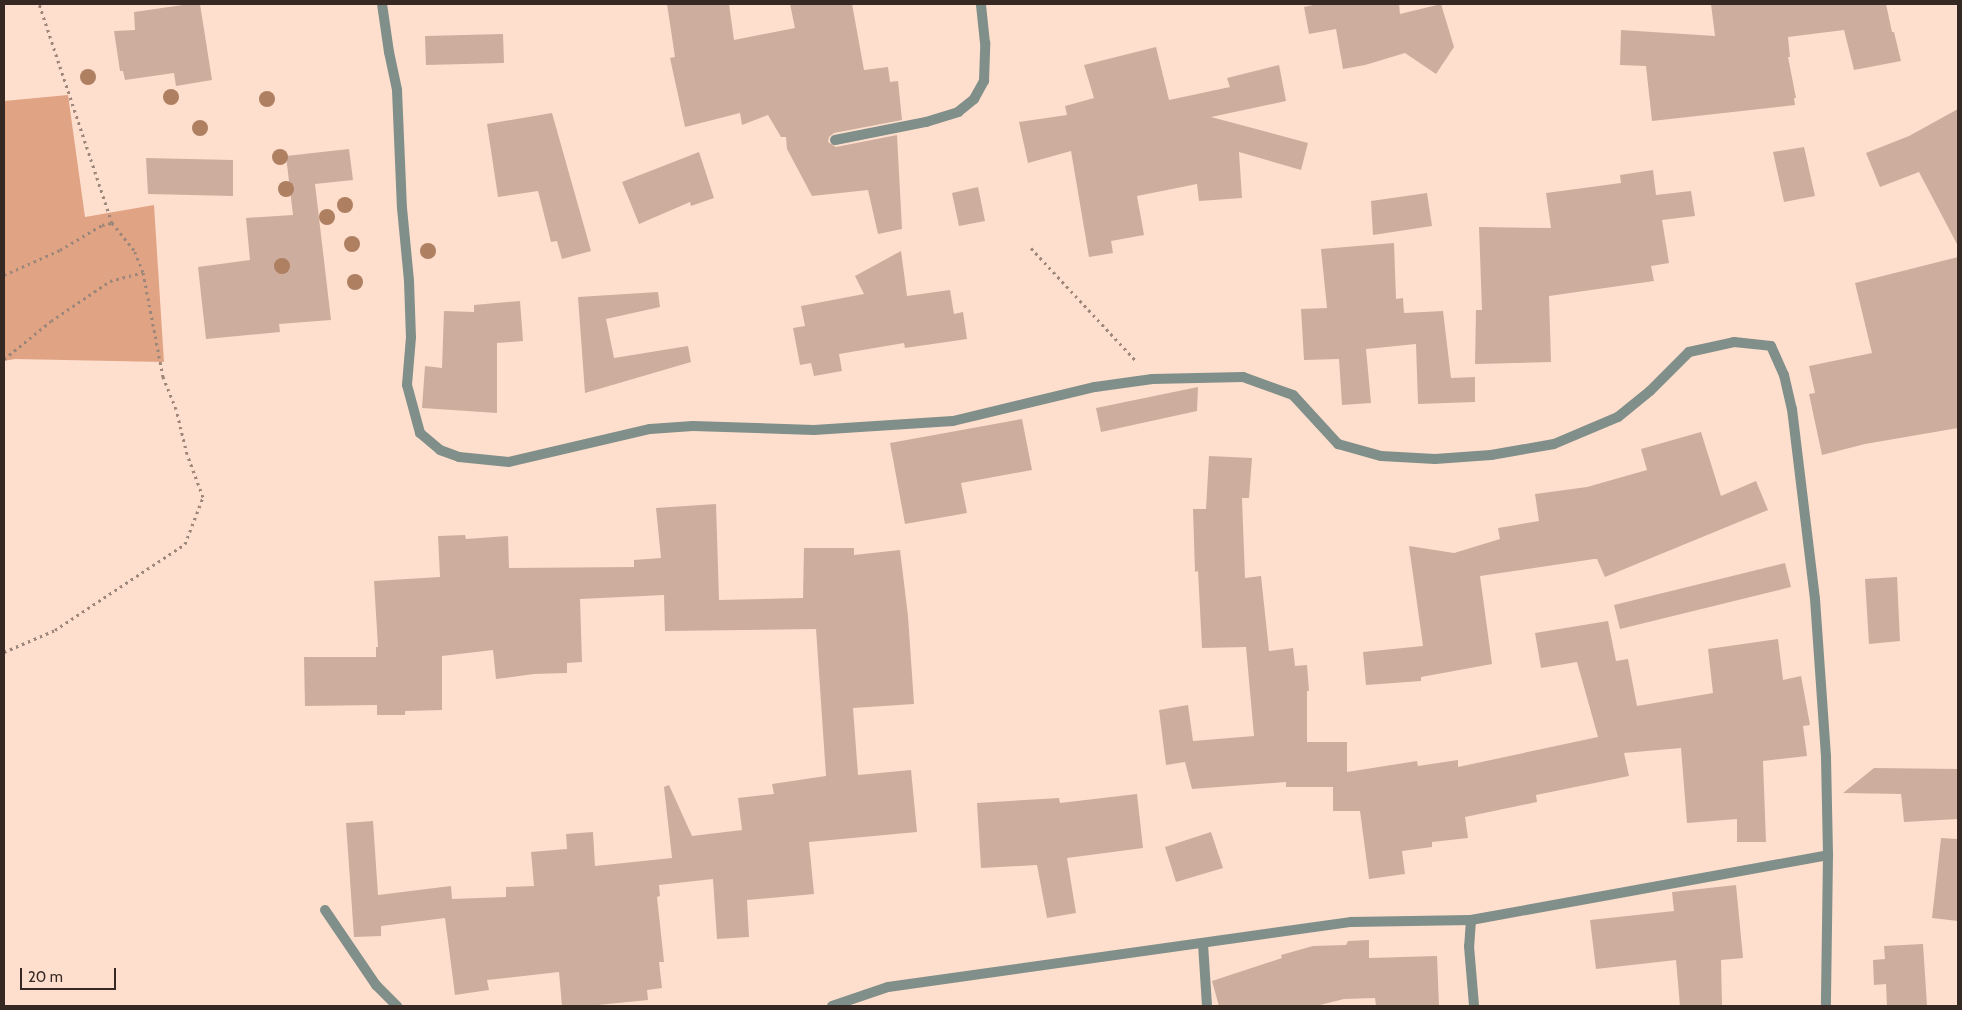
<!DOCTYPE html>
<html>
<head>
<meta charset="utf-8">
<style>
  body { margin:0 }
  #map { position:relative; width:1962px; height:1010px; overflow:hidden; background:#fedecd; font-family:Cabin,sans-serif }
  div>[style] { position:absolute }
  .green>* { inset:0; background:#e0a485 }
  .building>* { inset:0; background:#cdae9e }
  .path>* { height:3px; margin-top:-1.5px; transform-origin:0; background:repeating-linear-gradient(90deg,#9d867a 0 2.5px,transparent 0 6.5px) }
  .street>* { height:10px; margin:-5px; padding:0 5px; transform-origin:5px; border-radius:5px; background:#808f89 }
  .trees>* { width:16px; height:16px; margin:-8px; border-radius:50%; background:#ae7f61 }
  span { translate:-50% -50%; white-space:nowrap; text-align:center; line-height:1.15; -webkit-text-stroke:4px #fedecd; paint-order:stroke }
  .frame { position:absolute; inset:0; border:5px solid #362923; pointer-events:none }
  .scale { position:absolute; left:20px; top:968px; width:96px; height:22px; box-sizing:border-box; border:2px solid #362923; border-top:0; padding-left:6px; font-size:15px; line-height:18px; white-space:nowrap; color:#362923; -webkit-text-stroke:4px #fedecd; paint-order:stroke }
</style>
</head>
<body>
<div id="map">
  <div class="green">
    <div style="clip-path:polygon(68px 95px,85px 217px,154px 205px,164px 362px,15px 359px,4px 361px,4px 101px)"></div>
  </div>
  <div class="building">
    <div style="clip-path:polygon(190px 4px,200px 4px,212px 80px,176px 86px,174px 73px,125px 80px,123px 71px,120px 71px,114px 31px,135px 30px,134px 12px)"></div>
    <div style="clip-path:polygon(667px 4px,729px 4px,734px 40px,795px 28px,790px 4px,852px 4px,864px 70px,888px 67px,890px 82px,898px 81px,902px 120px,834px 133px,829px 137px,828px 142px,836px 147px,897px 135px,902px 229px,878px 234px,868px 190px,812px 196px,787px 149px,786px 137px,781px 137px,768px 115px,742px 125px,740px 113px,685px 127px,670px 58px,675px 57px)"></div>
    <div style="clip-path:polygon(1318px 4px,1399px 4px,1400px 14px,1441px 4px,1454px 47px,1436px 74px,1405px 53px,1365px 65px,1343px 69px,1336px 29px,1309px 34px,1304px 7px)"></div>
    <div style="clip-path:polygon(1711px 4px,1886px 4px,1892px 32px,1894px 32px,1901px 61px,1854px 70px,1844px 30px,1788px 37px,1790px 57px,1788px 57px,1796px 98px,1794px 98px,1795px 105px,1652px 121px,1646px 66px,1620px 65px,1621px 30px,1715px 36px)"></div>
    <div style="clip-path:polygon(503px 34px,504px 63px,426px 65px,425px 36px)"></div>
    <div style="clip-path:polygon(1156px 47px,1169px 100px,1230px 87px,1227px 78px,1279px 65px,1286px 101px,1211px 117px,1308px 143px,1301px 170px,1239px 152px,1242px 198px,1199px 201px,1197px 184px,1137px 196px,1144px 235px,1111px 241px,1113px 253px,1089px 257px,1071px 151px,1028px 163px,1019px 122px,1067px 115px,1065px 106px,1094px 98px,1084px 65px)"></div>
    <div style="clip-path:polygon(1958px 109px,1958px 246px,1919px 172px,1880px 187px,1866px 153px,1909px 136px)"></div>
    <div style="clip-path:polygon(552px 113px,591px 251px,562px 259px,557px 241px,551px 242px,538px 191px,498px 197px,487px 124px)"></div>
    <div style="clip-path:polygon(1804px 147px,1815px 196px,1784px 202px,1773px 152px)"></div>
    <div style="clip-path:polygon(349px 149px,353px 180px,315px 184px,331px 320px,279px 324px,280px 332px,206px 339px,198px 267px,250px 260px,246px 218px,293px 215px,286px 156px)"></div>
    <div style="clip-path:polygon(699px 152px,714px 198px,691px 206px,690px 202px,639px 224px,622px 182px)"></div>
    <div style="clip-path:polygon(146px 158px,233px 160px,233px 196px,148px 194px)"></div>
    <div style="clip-path:polygon(1653px 170px,1656px 195px,1691px 191px,1695px 216px,1662px 220px,1669px 263px,1651px 266px,1654px 281px,1549px 296px,1551px 362px,1475px 364px,1476px 310px,1482px 310px,1479px 227px,1551px 228px,1546px 193px,1621px 183px,1620px 175px)"></div>
    <div style="clip-path:polygon(978px 187px,985px 221px,959px 226px,952px 193px)"></div>
    <div style="clip-path:polygon(1427px 193px,1432px 226px,1373px 235px,1371px 201px)"></div>
    <div style="clip-path:polygon(1394px 243px,1396px 299px,1403px 298px,1404px 313px,1443px 311px,1451px 378px,1475px 377px,1475px 402px,1418px 404px,1416px 344px,1366px 349px,1371px 403px,1342px 405px,1339px 359px,1304px 360px,1301px 309px,1327px 308px,1321px 249px)"></div>
    <div style="clip-path:polygon(901px 251px,907px 296px,950px 290px,954px 314px,963px 312px,967px 339px,905px 348px,904px 343px,839px 354px,842px 371px,814px 376px,811px 363px,800px 365px,793px 328px,805px 326px,801px 306px,864px 294px,855px 276px)"></div>
    <div style="clip-path:polygon(1958px 257px,1958px 428px,1865px 444px,1822px 455px,1809px 394px,1815px 393px,1809px 366px,1872px 353px,1855px 283px)"></div>
    <div style="clip-path:polygon(658px 292px,660px 307px,606px 319px,614px 358px,688px 346px,691px 362px,585px 393px,578px 297px)"></div>
    <div style="clip-path:polygon(520px 301px,523px 341px,497px 343px,497px 413px,422px 408px,425px 366px,442px 368px,444px 311px,474px 312px,474px 305px)"></div>
    <div style="clip-path:polygon(1198px 387px,1197px 411px,1101px 432px,1096px 408px)"></div>
    <div style="clip-path:polygon(1022px 419px,1032px 470px,961px 483px,967px 513px,905px 524px,890px 443px)"></div>
    <div style="clip-path:polygon(1701px 432px,1721px 496px,1756px 481px,1768px 510px,1605px 577px,1597px 559px,1594px 559px,1480px 576px,1492px 664px,1421px 677px,1421px 681px,1366px 685px,1363px 652px,1423px 646px,1409px 546px,1454px 553px,1500px 539px,1498px 528px,1539px 521px,1535px 494px,1587px 487px,1647px 470px,1641px 449px)"></div>
    <div style="clip-path:polygon(1209px 456px,1252px 458px,1249px 498px,1242px 498px,1245px 578px,1261px 576px,1269px 651px,1293px 648px,1295px 666px,1307px 665px,1309px 691px,1307px 691px,1307px 742px,1347px 742px,1347px 772px,1417px 761px,1418px 766px,1458px 760px,1458px 767px,1598px 737px,1577px 662px,1541px 668px,1535px 633px,1608px 621px,1616px 661px,1628px 659px,1637px 706px,1713px 693px,1708px 649px,1778px 639px,1783px 680px,1801px 676px,1810px 725px,1803px 726px,1807px 756px,1763px 761px,1766px 842px,1737px 842px,1737px 819px,1687px 823px,1681px 748px,1624px 753px,1629px 776px,1536px 795px,1537px 802px,1465px 817px,1468px 838px,1432px 842px,1432px 847px,1402px 851px,1405px 874px,1369px 879px,1360px 811px,1333px 811px,1333px 787px,1286px 787px,1286px 782px,1192px 789px,1185px 762px,1166px 765px,1159px 710px,1188px 705px,1193px 741px,1254px 736px,1246px 647px,1202px 648px,1198px 571px,1195px 572px,1193px 509px,1206px 509px)"></div>
    <div style="clip-path:polygon(716px 504px,719px 600px,803px 598px,804px 548px,854px 548px,854px 555px,900px 550px,908px 616px,914px 704px,853px 708px,858px 775px,911px 770px,917px 832px,809px 842px,814px 894px,747px 900px,749px 937px,717px 939px,713px 879px,659px 885px,660px 896px,657px 897px,664px 962px,659px 962px,662px 988px,647px 990px,648px 1000px,588px 1006px,562px 1006px,559px 972px,487px 980px,489px 990px,455px 995px,445px 918px,381px 926px,381px 936px,354px 937px,346px 823px,373px 821px,378px 895px,451px 886px,452px 899px,506px 897px,506px 887px,534px 886px,531px 852px,567px 849px,566px 834px,593px 832px,595px 866px,672px 858px,664px 787px,669px 785px,692px 836px,742px 830px,738px 798px,774px 794px,772px 784px,826px 776px,816px 629px,665px 631px,664px 595px,580px 599px,582px 662px,567px 663px,567px 673px,534px 674px,496px 679px,493px 650px,442px 656px,442px 710px,405px 711px,405px 715px,377px 715px,377px 705px,305px 706px,304px 657px,376px 657px,376px 647px,378px 647px,374px 581px,440px 577px,438px 536px,465px 535px,466px 539px,508px 536px,509px 568px,634px 567px,634px 560px,661px 558px,656px 508px)"></div>
    <div style="clip-path:polygon(1785px 563px,1791px 587px,1620px 629px,1614px 605px)"></div>
    <div style="clip-path:polygon(1897px 577px,1900px 641px,1869px 644px,1865px 579px)"></div>
    <div style="clip-path:polygon(1874px 768px,1958px 769px,1958px 819px,1904px 822px,1901px 794px,1843px 793px)"></div>
    <div style="clip-path:polygon(1137px 794px,1143px 848px,1067px 858px,1076px 913px,1047px 918px,1037px 865px,981px 868px,977px 803px,1059px 798px,1060px 803px)"></div>
    <div style="clip-path:polygon(1211px 832px,1223px 868px,1176px 882px,1165px 847px)"></div>
    <div style="clip-path:polygon(1941px 838px,1958px 839px,1958px 921px,1932px 918px)"></div>
    <div style="clip-path:polygon(1736px 885px,1743px 958px,1721px 960px,1722px 1006px,1680px 1006px,1676px 960px,1596px 969px,1590px 920px,1674px 911px,1672px 892px)"></div>
    <div style="clip-path:polygon(1369px 940px,1369px 958px,1437px 956px,1439px 1006px,1376px 1006px,1375px 998px,1344px 999px,1316px 1006px,1219px 1006px,1212px 981px,1282px 958px,1281px 955px,1313px 946px,1346px 945px,1348px 941px)"></div>
    <div style="clip-path:polygon(1923px 944px,1927px 1006px,1887px 1006px,1886px 984px,1874px 985px,1873px 960px,1885px 959px,1884px 946px)"></div>
  </div>
  <div class="path">
    <div style="left:1031px;top:248px;width:153px;rotate:47.1deg"></div>
    <div style="left:4px;top:275px;width:61px;rotate:-24.1deg"></div>
    <div style="left:60px;top:250px;width:49px;rotate:-30.8deg"></div>
    <div style="left:102px;top:225px;width:10px;rotate:-11deg"></div>
    <div style="left:112px;top:223px;width:231px;rotate:-108.4deg"></div>
    <div style="left:4px;top:359px;width:60px;rotate:-39deg"></div>
    <div style="left:51px;top:321px;width:71px;rotate:-34.1deg"></div>
    <div style="left:110px;top:281px;width:34px;rotate:-15deg"></div>
    <div style="left:4px;top:652px;width:56px;rotate:-23.3deg"></div>
    <div style="left:55px;top:630px;width:156px;rotate:-33.5deg"></div>
    <div style="left:185px;top:544px;width:50px;rotate:-69deg"></div>
    <div style="left:203px;top:497px;width:46px;rotate:-110.4deg"></div>
    <div style="left:187px;top:454px;width:46px;rotate:-103.7deg"></div>
    <div style="left:176px;top:409px;width:35px;rotate:-112deg"></div>
    <div style="left:163px;top:377px;width:107px;rotate:-100.8deg"></div>
    <div style="left:143px;top:272px;width:24px;rotate:-112deg"></div>
    <div style="left:134px;top:250px;width:35px;rotate:-129deg"></div>
  </div>
  <div class="street">
    <div style="left:382px;top:4px;width:49px;rotate:81.7deg"></div>
    <div style="left:389px;top:52px;width:39px;rotate:78deg"></div>
    <div style="left:397px;top:90px;width:118px;rotate:87.6deg"></div>
    <div style="left:402px;top:208px;width:73px;rotate:84.5deg"></div>
    <div style="left:409px;top:281px;width:56px;rotate:88deg"></div>
    <div style="left:411px;top:337px;width:48px;rotate:94.8deg"></div>
    <div style="left:407px;top:385px;width:50px;rotate:74.8deg"></div>
    <div style="left:420px;top:433px;width:26px;rotate:40deg"></div>
    <div style="left:440px;top:450px;width:20px;rotate:20deg"></div>
    <div style="left:459px;top:457px;width:50px;rotate:5.7deg"></div>
    <div style="left:509px;top:462px;width:145px;rotate:-13.2deg"></div>
    <div style="left:650px;top:429px;width:43px;rotate:-4deg"></div>
    <div style="left:693px;top:426px;width:121px;rotate:1.9deg"></div>
    <div style="left:814px;top:430px;width:139px;rotate:-3.7deg"></div>
    <div style="left:953px;top:421px;width:146px;rotate:-13.5deg"></div>
    <div style="left:1095px;top:387px;width:58px;rotate:-8deg"></div>
    <div style="left:1152px;top:379px;width:91px;rotate:-1.3deg"></div>
    <div style="left:1243px;top:377px;width:53px;rotate:19.8deg"></div>
    <div style="left:1293px;top:395px;width:67px;rotate:47.4deg"></div>
    <div style="left:1338px;top:444px;width:45px;rotate:15.6deg"></div>
    <div style="left:1381px;top:456px;width:54px;rotate:3.2deg"></div>
    <div style="left:1435px;top:459px;width:56px;rotate:-4.1deg"></div>
    <div style="left:1491px;top:455px;width:64px;rotate:-9.9deg"></div>
    <div style="left:1554px;top:444px;width:69px;rotate:-22.9deg"></div>
    <div style="left:1618px;top:417px;width:41px;rotate:-39.1deg"></div>
    <div style="left:1650px;top:391px;width:55px;rotate:-45deg"></div>
    <div style="left:1689px;top:352px;width:46px;rotate:-12.5deg"></div>
    <div style="left:1734px;top:342px;width:37px;rotate:6deg"></div>
    <div style="left:1771px;top:346px;width:32px;rotate:66deg"></div>
    <div style="left:1784px;top:375px;width:35px;rotate:77deg"></div>
    <div style="left:1792px;top:409px;width:191px;rotate:83.1deg"></div>
    <div style="left:1815px;top:599px;width:159px;rotate:86deg"></div>
    <div style="left:1826px;top:758px;width:97px;rotate:88.8deg"></div>
    <div style="left:1828px;top:855px;width:151px;rotate:90.8deg"></div>
    <div style="left:835px;top:140px;width:93px;rotate:-11.2deg"></div>
    <div style="left:926px;top:122px;width:34px;rotate:-17deg"></div>
    <div style="left:958px;top:112px;width:21px;rotate:-39deg"></div>
    <div style="left:974px;top:99px;width:21px;rotate:-61deg"></div>
    <div style="left:984px;top:81px;width:38px;rotate:-88deg"></div>
    <div style="left:985px;top:43px;width:39px;rotate:-96deg"></div>
    <div style="left:325px;top:910px;width:91px;rotate:55.8deg"></div>
    <div style="left:376px;top:985px;width:30px;rotate:45deg"></div>
    <div style="left:1471px;top:920px;width:26px;rotate:94deg"></div>
    <div style="left:1469px;top:946px;width:60px;rotate:85.2deg"></div>
    <div style="left:1203px;top:944px;width:62px;rotate:86.3deg"></div>
    <div style="left:832px;top:1006px;width:59px;rotate:-18.7deg"></div>
    <div style="left:888px;top:987px;width:468px;rotate:-8deg"></div>
    <div style="left:1351px;top:922px;width:120px;rotate:-1deg"></div>
    <div style="left:1471px;top:920px;width:363px;rotate:-10.3deg"></div>
  </div>
  <div class="trees">
    <div style="left:88px;top:77px"></div>
    <div style="left:171px;top:97px"></div>
    <div style="left:267px;top:99px"></div>
    <div style="left:200px;top:128px"></div>
    <div style="left:280px;top:157px"></div>
    <div style="left:286px;top:189px"></div>
    <div style="left:345px;top:205px"></div>
    <div style="left:327px;top:217px"></div>
    <div style="left:352px;top:244px"></div>
    <div style="left:428px;top:251px"></div>
    <div style="left:282px;top:266px"></div>
    <div style="left:355px;top:282px"></div>
  </div>
  <div class="frame"></div>
  <div class="scale">20 m</div>
</div>
</body>
</html>
